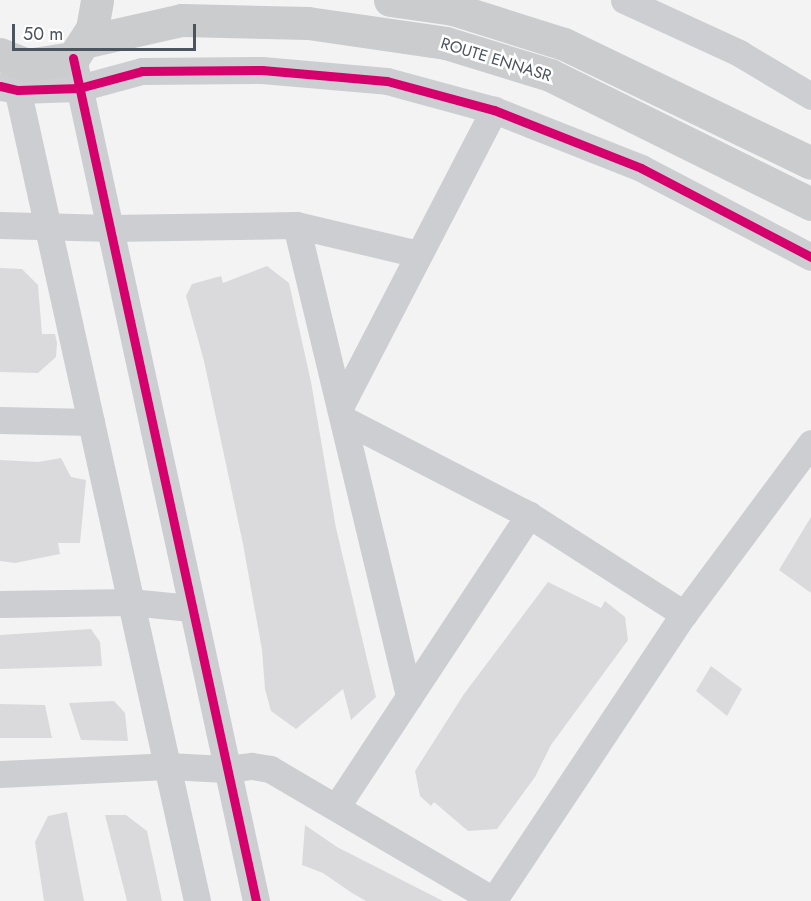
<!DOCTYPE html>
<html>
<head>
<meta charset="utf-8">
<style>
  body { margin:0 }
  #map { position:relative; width:811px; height:901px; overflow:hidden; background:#f4f3f3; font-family:Jost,sans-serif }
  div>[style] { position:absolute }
  .building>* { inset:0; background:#dadadc }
  .minor>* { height:27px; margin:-13.5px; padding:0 13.5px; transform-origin:13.5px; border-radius:13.5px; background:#cdced1 }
  .major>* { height:33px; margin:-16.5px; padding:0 16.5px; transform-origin:16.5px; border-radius:16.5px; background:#caccce }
  .cycleway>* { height:9px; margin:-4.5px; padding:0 4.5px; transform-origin:4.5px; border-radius:4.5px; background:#d6006c }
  span { translate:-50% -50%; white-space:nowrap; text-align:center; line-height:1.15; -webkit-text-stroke:5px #fff; paint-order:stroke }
  .street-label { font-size:16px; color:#4c545e }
  .scale { position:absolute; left:12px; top:24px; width:184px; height:27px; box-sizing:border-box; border:3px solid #4c545e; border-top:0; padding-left:8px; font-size:18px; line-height:21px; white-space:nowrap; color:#4c545e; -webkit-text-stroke:4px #fff; paint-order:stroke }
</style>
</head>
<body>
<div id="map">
  <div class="building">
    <div style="clip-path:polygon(267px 266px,289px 283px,311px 382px,336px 528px,376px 697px,351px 720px,343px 689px,296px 729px,271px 711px,265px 689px,262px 650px,243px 544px,204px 361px,186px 296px,192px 284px,221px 276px,223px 283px)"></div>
    <div style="clip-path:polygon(0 268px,22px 269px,38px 285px,42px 334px,55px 334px,57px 343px,56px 357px,38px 373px,0 372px)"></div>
    <div style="clip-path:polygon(61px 458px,71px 477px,86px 480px,80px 543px,58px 543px,60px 554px,15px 563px,0 561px,0 460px,38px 462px)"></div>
    <div style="clip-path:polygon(811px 517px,811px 593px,779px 570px)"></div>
    <div style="clip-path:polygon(548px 582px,601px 608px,605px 601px,625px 617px,628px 640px,551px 745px,535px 777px,497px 829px,468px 831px,434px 802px,431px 806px,420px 796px,415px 771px,464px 694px)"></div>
    <div style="clip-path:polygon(91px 629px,100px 642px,102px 666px,0 669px,0 635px)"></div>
    <div style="clip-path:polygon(711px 666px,742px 689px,727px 716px,696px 691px)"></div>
    <div style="clip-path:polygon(114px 701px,125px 713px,128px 741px,81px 740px,69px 703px)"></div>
    <div style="clip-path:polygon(0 704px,45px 705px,52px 738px,0 738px)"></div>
    <div style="clip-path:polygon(67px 812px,84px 901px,44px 901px,35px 842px,48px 816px)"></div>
    <div style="clip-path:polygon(105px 815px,126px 815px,147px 831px,162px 901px,127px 901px)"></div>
    <div style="clip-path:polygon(305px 825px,337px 847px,443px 901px,366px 901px,352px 893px,323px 873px,302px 865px)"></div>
  </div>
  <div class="minor">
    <div style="left:624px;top:0;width:127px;rotate:24.7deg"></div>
    <div style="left:739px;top:53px;width:84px;rotate:30.8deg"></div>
    <div style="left:73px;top:58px;width:863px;rotate:77.75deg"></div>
    <div style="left:11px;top:61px;width:860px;rotate:77.51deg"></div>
    <div style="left:1px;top:87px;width:17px;rotate:10deg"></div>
    <div style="left:18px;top:90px;width:61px;rotate:-1.9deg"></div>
    <div style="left:79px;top:88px;width:65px;rotate:-15.1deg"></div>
    <div style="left:142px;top:71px;width:120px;rotate:-0.5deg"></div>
    <div style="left:262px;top:70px;width:125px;rotate:5deg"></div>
    <div style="left:387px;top:81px;width:111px;rotate:15.2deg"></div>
    <div style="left:494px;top:110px;width:158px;rotate:21.5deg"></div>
    <div style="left:641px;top:168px;width:192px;rotate:27.6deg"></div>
    <div style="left:0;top:225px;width:110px;rotate:1.6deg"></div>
    <div style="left:110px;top:228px;width:186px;rotate:-0.9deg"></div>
    <div style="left:296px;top:225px;width:125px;rotate:13.4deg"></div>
    <div style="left:296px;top:225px;width:485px;rotate:76.5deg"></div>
    <div style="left:340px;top:407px;width:335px;rotate:-62.6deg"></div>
    <div style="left:343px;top:419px;width:209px;rotate:27.3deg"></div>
    <div style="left:529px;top:515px;width:184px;rotate:32.6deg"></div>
    <div style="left:0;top:420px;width:91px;rotate:1.3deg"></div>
    <div style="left:0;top:604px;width:130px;rotate:-0.9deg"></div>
    <div style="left:130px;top:602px;width:61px;rotate:5.6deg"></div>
    <div style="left:0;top:774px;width:167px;rotate:-2.7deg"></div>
    <div style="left:167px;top:766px;width:59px;rotate:2.9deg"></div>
    <div style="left:226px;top:769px;width:26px;rotate:-7deg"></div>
    <div style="left:252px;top:766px;width:18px;rotate:9deg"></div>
    <div style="left:270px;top:769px;width:259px;rotate:30.4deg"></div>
    <div style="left:337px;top:806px;width:349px;rotate:-56.6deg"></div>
    <div style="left:493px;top:901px;width:345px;rotate:-56.4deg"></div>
    <div style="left:684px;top:614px;width:213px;rotate:-53.4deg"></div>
  </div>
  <div class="major">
    <div style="left:390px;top:0;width:64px;rotate:8.1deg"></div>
    <div style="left:453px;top:9px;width:116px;rotate:17.5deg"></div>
    <div style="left:564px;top:44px;width:274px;rotate:25.7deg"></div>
    <div style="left:84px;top:42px;width:100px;rotate:-12.7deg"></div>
    <div style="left:182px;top:20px;width:126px;rotate:1.4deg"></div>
    <div style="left:308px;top:23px;width:139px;rotate:8.2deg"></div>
    <div style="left:446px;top:43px;width:109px;rotate:17.1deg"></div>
    <div style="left:550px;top:75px;width:291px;rotate:26.3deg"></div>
    <div style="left:0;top:54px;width:29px;rotate:22deg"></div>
    <div style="left:27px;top:65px;width:47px;rotate:-8.7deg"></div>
    <div style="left:73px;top:58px;width:35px;rotate:-57deg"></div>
    <div style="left:92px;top:29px;width:29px;rotate:-80deg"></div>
  </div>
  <div class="cycleway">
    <div style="left:73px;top:58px;width:863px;rotate:77.75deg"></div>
    <div style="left:0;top:86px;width:18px;rotate:13deg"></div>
    <div style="left:18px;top:90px;width:61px;rotate:-1.9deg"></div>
    <div style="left:79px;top:88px;width:65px;rotate:-15.1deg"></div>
    <div style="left:142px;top:71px;width:120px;rotate:-0.5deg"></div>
    <div style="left:262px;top:70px;width:125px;rotate:5deg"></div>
    <div style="left:387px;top:81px;width:111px;rotate:15.2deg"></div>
    <div style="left:494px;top:110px;width:158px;rotate:21.5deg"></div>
    <div style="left:641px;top:168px;width:192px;rotate:27.6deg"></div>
  </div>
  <div class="street-label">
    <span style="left:496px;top:60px;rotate:17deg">ROUTE ENNASR</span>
  </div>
  <div class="scale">50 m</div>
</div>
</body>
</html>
